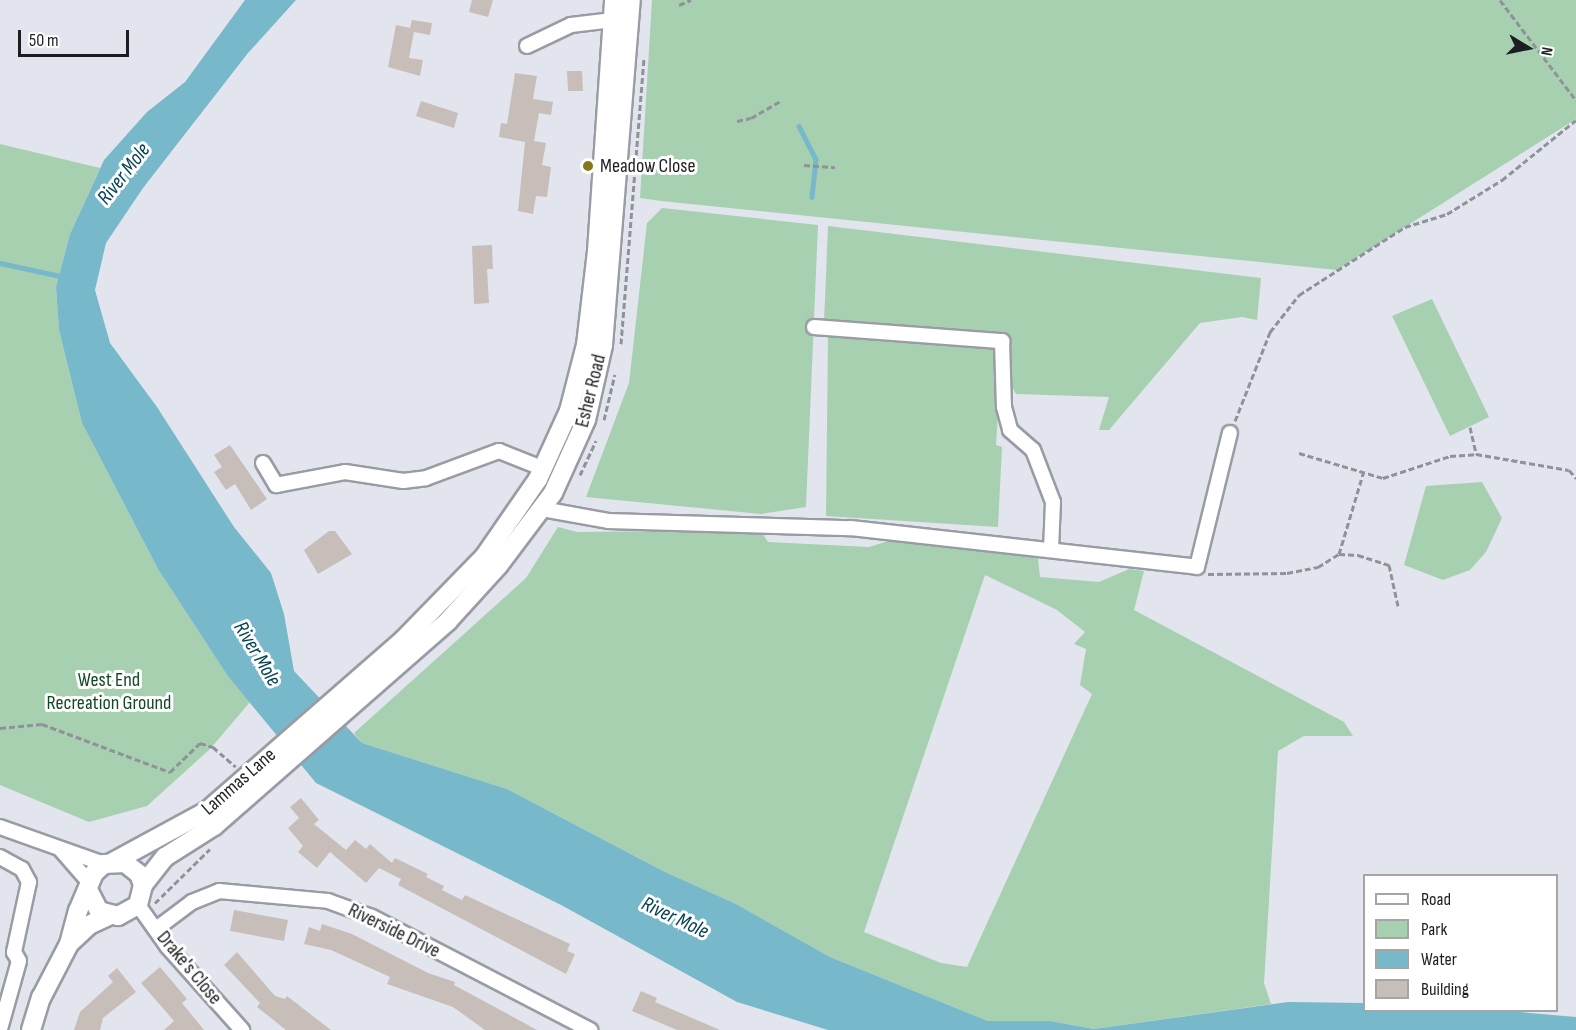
<!DOCTYPE html>
<html>
<head>
<meta charset="utf-8">
<style>
  body { margin:0 }
  #map { position:relative; width:1576px; height:1030px; overflow:hidden; background:#e2e5ee; font-family:"Sofia Sans Condensed",sans-serif }
  div>[style] { position:absolute }
  .green>* { inset:0; background:#a6d0af }
  .water>* { inset:0; background:#77b8ca }
  .stream>* { height:4.5px; margin:-2.25px; padding:0 2.25px; transform-origin:2.25px; border-radius:2.25px; background:#77b8ca }
  .building>* { inset:0; background:#c7beba }
  .path>* { height:3px; margin-top:-1.5px; transform-origin:0; background:repeating-linear-gradient(90deg,#909299 0 6px,transparent 0 9px) }
  .roads { filter:drop-shadow(2px 0 #999ca4) drop-shadow(-2px 0 #999ca4) drop-shadow(0 2px #999ca4) drop-shadow(0 -2px #999ca4) }
  .minor>* { height:14px; margin:-7px; padding:0 7px; transform-origin:7px; border-radius:7px; background:#fff }
  .major>* { height:18px; margin:-9px; padding:0 9px; transform-origin:9px; border-radius:9px; background:#fff }
  .dots>* { width:16px; height:16px; translate:-50% -50%; box-sizing:border-box; border:3px solid #fff; border-radius:50% }
  span { translate:-50% -50%; white-space:nowrap; text-align:center; line-height:1.15; -webkit-text-stroke:6px #fff; paint-order:stroke }
  .poi-label { font-size:20px; color:#1d1e21 }
  .left { translate:0 -50%; text-align:left }
  .street-label { font-size:20px; color:#1d1e21 }
  .park-label { font-size:20px; color:#134825 }
  .water-label { font-size:21px; color:#054350; font-style:italic }
  .legend { position:absolute; left:1363px; top:874px; width:195px; height:138px; box-sizing:border-box; background:#fff; border:2px solid #a5a5a6; margin:0; padding:8px 10px; list-style:none; font-size:18px; color:#1d1e21 }
  .legend li { display:flex; align-items:center; gap:12px; height:30px }
  .legend b { width:30px; border:2px solid #a5a5a6 }
  .north { position:absolute; left:1498px; top:18px; width:60px; height:60px; -webkit-text-stroke:4px #fff; paint-order:stroke; rotate:100deg; font-size:16px; font-weight:700; line-height:24px; text-align:center; color:#1d1e21 }
  .north::after { content:''; display:block; margin:auto; width:21px; height:27px; background:#1d1e21; clip-path:polygon(50% 0,100% 100%,50% 72%,0 100%) }
  .scale { position:absolute; left:18px; top:30px; width:111px; height:27px; box-sizing:border-box; border:3px solid #1d1e21; border-top:0; padding-left:8px; font-size:18px; line-height:21px; white-space:nowrap; color:#1d1e21; -webkit-text-stroke:4px #fff; paint-order:stroke }
</style>
</head>
<body>
<div id="map">
  <div class="green">
    <div style="clip-path:polygon(652px 0,1576px 0,1576px 119px,1337px 270px,661px 201px,640px 198px)"></div>
    <div style="clip-path:polygon(0 144px,100px 168px,70px 234px,56px 287px,59px 330px,82px 423px,158px 569px,227px 675px,250px 702px,210px 749px,147px 806px,89px 822px,0 785px)"></div>
    <div style="clip-path:polygon(662px 208px,818px 225px,806px 507px,761px 514px,586px 497px,629px 383px,647px 223px)"></div>
    <div style="clip-path:polygon(828px 226px,1261px 278px,1257px 320px,1242px 317px,1200px 323px,1109px 430px,1099px 430px,1109px 397px,1016px 394px,1010px 383px,1008px 333px,824px 322px)"></div>
    <div style="clip-path:polygon(1432px 299px,1489px 417px,1450px 436px,1392px 316px)"></div>
    <div style="clip-path:polygon(828px 335px,993px 345px,1002px 356px,996px 445px,1002px 447px,998px 527px,826px 516px)"></div>
    <div style="clip-path:polygon(1482px 482px,1502px 518px,1486px 552px,1470px 570px,1443px 580px,1404px 565px,1426px 486px)"></div>
    <div style="clip-path:polygon(evenodd,558px 527px,577px 532px,760px 530px,768px 542px,869px 547px,892px 540px,1038px 558px,1040px 577px,1099px 582px,1129px 569px,1144px 571px,1134px 610px,1344px 722px,1353px 736px,1304px 736px,1278px 751px,1264px 983px,1271px 1004px,1094px 1029px,1050px 1021px,988px 1021px,830px 957px,736px 904px,663px 871px,507px 789px,362px 743px,354px 733px,526px 578px,558px 527px,985px 575px,1057px 610px,1085px 632px,1074px 644px,1086px 649px,1080px 685px,1092px 694px,967px 967px,941px 963px,864px 932px,985px 575px)"></div>
  </div>
  <div class="water">
    <div style="clip-path:polygon(245px 0,296px 0,248px 53px,143px 188px,106px 243px,95px 290px,110px 343px,157px 407px,234px 527px,271px 573px,284px 614px,294px 671px,362px 743px,507px 789px,663px 871px,736px 904px,830px 957px,988px 1021px,1050px 1021px,1094px 1029px,1288px 1002px,1364px 1003px,1364px 1010px,1497px 1010px,1576px 1017px,1576px 1030px,828px 1030px,737px 1002px,563px 906px,316px 783px,227px 675px,158px 569px,82px 423px,59px 330px,56px 287px,70px 234px,104px 160px,147px 112px,185px 82px)"></div>
  </div>
  <div class="stream">
    <div style="left:799px;top:126px;width:37px;rotate:63deg"></div>
    <div style="left:816px;top:159px;width:38px;rotate:96deg"></div>
    <div style="left:0;top:263px;width:66px;rotate:12.2deg"></div>
  </div>
  <div class="building">
    <div style="clip-path:polygon(472px 0,493px 0,488px 17px,469px 12px)"></div>
    <div style="clip-path:polygon(412px 20px,432px 23px,430px 35px,414px 32px,409px 58px,423px 60px,420px 76px,388px 67px,396px 25px,410px 28px)"></div>
    <div style="clip-path:polygon(567px 71px,582px 71px,583px 91px,568px 91px)"></div>
    <div style="clip-path:polygon(515px 73px,537px 76px,533px 99px,553px 102px,551px 115px,539px 113px,534px 141px,546px 143px,542px 165px,551px 167px,547px 197px,536px 196px,533px 214px,518px 211px,525px 142px,499px 137px,501px 123px,507px 124px)"></div>
    <div style="clip-path:polygon(421px 101px,458px 113px,454px 128px,416px 116px)"></div>
    <div style="clip-path:polygon(492px 245px,493px 269px,487px 269px,489px 303px,474px 304px,472px 246px)"></div>
    <div style="clip-path:polygon(230px 445px,267px 499px,251px 510px,235px 484px,226px 490px,214px 472px,222px 467px,214px 455px)"></div>
    <div style="clip-path:polygon(329px 531px,335px 531px,352px 554px,318px 574px,304px 550px)"></div>
    <div style="clip-path:polygon(301px 798px,319px 820px,314px 824px,346px 850px,355px 840px,366px 849px,370px 844px,392px 863px,395px 858px,428px 874px,426px 877px,444px 886px,442px 890px,462px 900px,465px 895px,570px 944px,567px 951px,575px 954px,566px 974px,398px 885px,401px 879px,379px 868px,366px 883px,330px 852px,317px 868px,298px 852px,303px 846px,288px 828px,299px 818px,290px 807px)"></div>
    <div style="clip-path:polygon(234px 910px,288px 920px,284px 941px,230px 931px)"></div>
    <div style="clip-path:polygon(322px 924px,352px 934px,428px 973px,455px 982px,454px 985px,537px 1030px,485px 1030px,453px 1007px,387px 984px,390px 977px,331px 950px,304px 944px,309px 927px,320px 931px)"></div>
    <div style="clip-path:polygon(237px 952px,275px 996px,285px 999px,287px 996px,331px 1030px,286px 1030px,257px 1007px,260px 1003px,224px 965px)"></div>
    <div style="clip-path:polygon(160px 967px,187px 999px,182px 1003px,204px 1030px,164px 1030px,174px 1021px,141px 983px)"></div>
    <div style="clip-path:polygon(117px 968px,136px 992px,103px 1018px,100px 1030px,74px 1030px,80px 1012px,113px 982px,108px 976px)"></div>
    <div style="clip-path:polygon(641px 991px,657px 998px,655px 1002px,720px 1030px,677px 1030px,632px 1011px)"></div>
  </div>
  <div class="path">
    <div style="left:1500px;top:0;width:126px;rotate:52.8deg"></div>
    <div style="left:679px;top:5px;width:13px;rotate:-23deg"></div>
    <div style="left:737px;top:121px;width:14px;rotate:-12deg"></div>
    <div style="left:751px;top:118px;width:34px;rotate:-30deg"></div>
    <div style="left:804px;top:165px;width:31px;rotate:4deg"></div>
    <div style="left:621px;top:344px;width:287px;rotate:-85.4deg"></div>
    <div style="left:604px;top:420px;width:47px;rotate:-76.6deg"></div>
    <div style="left:1235px;top:421px;width:96px;rotate:-68.5deg"></div>
    <div style="left:1270px;top:332px;width:47px;rotate:-51.9deg"></div>
    <div style="left:1299px;top:295px;width:126px;rotate:-32.7deg"></div>
    <div style="left:1405px;top:227px;width:44px;rotate:-17.2deg"></div>
    <div style="left:1447px;top:214px;width:65px;rotate:-31.7deg"></div>
    <div style="left:1502px;top:180px;width:95px;rotate:-39deg"></div>
    <div style="left:1470px;top:427px;width:28px;rotate:77deg"></div>
    <div style="left:1299px;top:453px;width:88px;rotate:16.6deg"></div>
    <div style="left:1383px;top:478px;width:71px;rotate:-18.2deg"></div>
    <div style="left:1450px;top:456px;width:26px;rotate:-4deg"></div>
    <div style="left:1476px;top:454px;width:94px;rotate:9.8deg"></div>
    <div style="left:1569px;top:470px;width:11px;rotate:49deg"></div>
    <div style="left:580px;top:475px;width:38px;rotate:-65deg"></div>
    <div style="left:1339px;top:554px;width:84px;rotate:-73.3deg"></div>
    <div style="left:1208px;top:574px;width:79px;rotate:-0.7deg"></div>
    <div style="left:1287px;top:573px;width:32px;rotate:-11deg"></div>
    <div style="left:1318px;top:567px;width:25px;rotate:-32deg"></div>
    <div style="left:1339px;top:554px;width:19px;rotate:3deg"></div>
    <div style="left:1358px;top:555px;width:33px;rotate:18deg"></div>
    <div style="left:1389px;top:565px;width:42px;rotate:77.6deg"></div>
    <div style="left:0;top:728px;width:42px;rotate:-5.4deg"></div>
    <div style="left:42px;top:724px;width:137px;rotate:20.6deg"></div>
    <div style="left:170px;top:772px;width:42px;rotate:-44deg"></div>
    <div style="left:200px;top:743px;width:14px;rotate:17deg"></div>
    <div style="left:213px;top:747px;width:30px;rotate:41deg"></div>
    <div style="left:155px;top:903px;width:77px;rotate:-44.5deg"></div>
  </div>
  <div class="roads">
    <div class="minor">
      <div style="left:527px;top:46px;width:49px;rotate:-25.5deg"></div>
      <div style="left:571px;top:25px;width:42px;rotate:-6.8deg"></div>
      <div style="left:814px;top:327px;width:189px;rotate:4.3deg"></div>
      <div style="left:1002px;top:341px;width:66px;rotate:88.3deg"></div>
      <div style="left:1004px;top:407px;width:24px;rotate:75deg"></div>
      <div style="left:1010px;top:430px;width:30px;rotate:41deg"></div>
      <div style="left:1033px;top:450px;width:56px;rotate:69deg"></div>
      <div style="left:1053px;top:502px;width:48px;rotate:92.4deg"></div>
      <div style="left:263px;top:463px;width:26px;rotate:59deg"></div>
      <div style="left:276px;top:485px;width:70px;rotate:-10.7deg"></div>
      <div style="left:345px;top:472px;width:59px;rotate:8.8deg"></div>
      <div style="left:403px;top:481px;width:23px;rotate:-7deg"></div>
      <div style="left:426px;top:478px;width:78px;rotate:-20.3deg"></div>
      <div style="left:499px;top:451px;width:48px;rotate:21.8deg"></div>
      <div style="left:542px;top:509px;width:67px;rotate:10.3deg"></div>
      <div style="left:608px;top:521px;width:243px;rotate:1.7deg"></div>
      <div style="left:851px;top:528px;width:348px;rotate:6.4deg"></div>
      <div style="left:1197px;top:567px;width:138px;rotate:-76.2deg"></div>
      <div style="left:0;top:827px;width:110px;rotate:19.6deg"></div>
      <div style="left:61px;top:850px;width:43px;rotate:48.8deg"></div>
      <div style="left:0;top:857px;width:25px;rotate:29deg"></div>
      <div style="left:22px;top:869px;width:15px;rotate:62deg"></div>
      <div style="left:29px;top:882px;width:72px;rotate:102.1deg"></div>
      <div style="left:14px;top:952px;width:10px;rotate:61deg"></div>
      <div style="left:19px;top:961px;width:71px;rotate:105.6deg"></div>
      <div style="left:138px;top:905px;width:50px;rotate:54.7deg"></div>
      <div style="left:167px;top:946px;width:113px;rotate:48.2deg"></div>
      <div style="left:156px;top:929px;width:45px;rotate:-36.9deg"></div>
      <div style="left:192px;top:902px;width:29px;rotate:-22deg"></div>
      <div style="left:219px;top:891px;width:109px;rotate:5.2deg"></div>
      <div style="left:328px;top:901px;width:47px;rotate:20deg"></div>
      <div style="left:372px;top:917px;width:246px;rotate:27.4deg"></div>
    </div>
    <div class="major">
      <div style="left:113px;top:862px;width:107px;rotate:-28.5deg"></div>
      <div style="left:207px;top:811px;width:260px;rotate:-41.1deg"></div>
      <div style="left:403px;top:640px;width:116px;rotate:-45.7deg"></div>
      <div style="left:484px;top:557px;width:95px;rotate:-55.3deg"></div>
      <div style="left:538px;top:479px;width:75px;rotate:-65.5deg"></div>
      <div style="left:569px;top:411px;width:68px;rotate:-75.6deg"></div>
      <div style="left:586px;top:345px;width:95px;rotate:-83.3deg"></div>
      <div style="left:597px;top:251px;width:252px;rotate:-86.1deg"></div>
      <div style="left:143px;top:885px;width:36px;rotate:-52deg"></div>
      <div style="left:165px;top:857px;width:58px;rotate:-32.3deg"></div>
      <div style="left:214px;top:826px;width:311px;rotate:-41.2deg"></div>
      <div style="left:448px;top:621px;width:74px;rotate:-47.7deg"></div>
      <div style="left:498px;top:566px;width:91px;rotate:-53deg"></div>
      <div style="left:553px;top:493px;width:80px;rotate:-65.7deg"></div>
      <div style="left:586px;top:420px;width:77px;rotate:-77.2deg"></div>
      <div style="left:603px;top:345px;width:346px;rotate:-85.4deg"></div>
      <div style="left:70px;top:943px;width:26px;rotate:-43deg"></div>
      <div style="left:89px;top:925px;width:23px;rotate:-25deg"></div>
      <div style="left:31px;top:1030px;width:34px;rotate:-73deg"></div>
      <div style="left:41px;top:998px;width:61px;rotate:-62.6deg"></div>
      <div style="left:69px;top:944px;width:34px;rotate:-75deg"></div>
      <div style="left:78px;top:911px;width:41px;rotate:-67.2deg"></div>
      <div style="left:94px;top:873px;width:13px;rotate:-42deg"></div>
      <div style="left:104px;top:864px;width:21px;rotate:-3deg"></div>
      <div style="left:125px;top:863px;width:18px;rotate:38deg"></div>
      <div style="left:139px;top:874px;width:12px;rotate:70deg"></div>
      <div style="left:143px;top:885px;width:21px;rotate:104deg"></div>
      <div style="left:138px;top:905px;width:23px;rotate:151deg"></div>
      <div style="left:118px;top:916px;width:20px;rotate:-165deg"></div>
      <div style="left:99px;top:911px;width:25px;rotate:-117deg"></div>
    </div>
  </div>
  <div class="dots">
    <div style="left:588px;top:166px;background:#86771a"></div>
  </div>
  <div class="poi-label">
    <span class="left" style="left:600px;top:166px">Meadow Close</span>
  </div>
  <div class="street-label">
    <span style="left:591px;top:391px;rotate:-76deg">Esher Road</span>
    <span style="left:239px;top:782px;rotate:-41deg">Lammas Lane</span>
    <span style="left:394px;top:931px;rotate:26deg">Riverside Drive</span>
    <span style="left:189px;top:968px;rotate:50deg">Drake's Close</span>
  </div>
  <div class="park-label">
    <span style="left:109px;top:692px">West End<br>Recreation Ground</span>
  </div>
  <div class="water-label">
    <span style="left:124px;top:174px;rotate:-52deg">River Mole</span>
    <span style="left:257px;top:654px;rotate:59deg">River Mole</span>
    <span style="left:675px;top:918px;rotate:25deg">River Mole</span>
  </div>
  <ul class="legend">
  <li><b style="height:8px;background:#fff"></b>Road</li>
  <li><b style="height:16px;background:#a6d0af"></b>Park</li>
  <li><b style="height:16px;background:#77b8ca"></b>Water</li>
  <li><b style="height:16px;background:#c7beba"></b>Building</li>
  </ul>
  <div class="north">N</div>
  <div class="scale">50 m</div>
</div>
</body>
</html>
